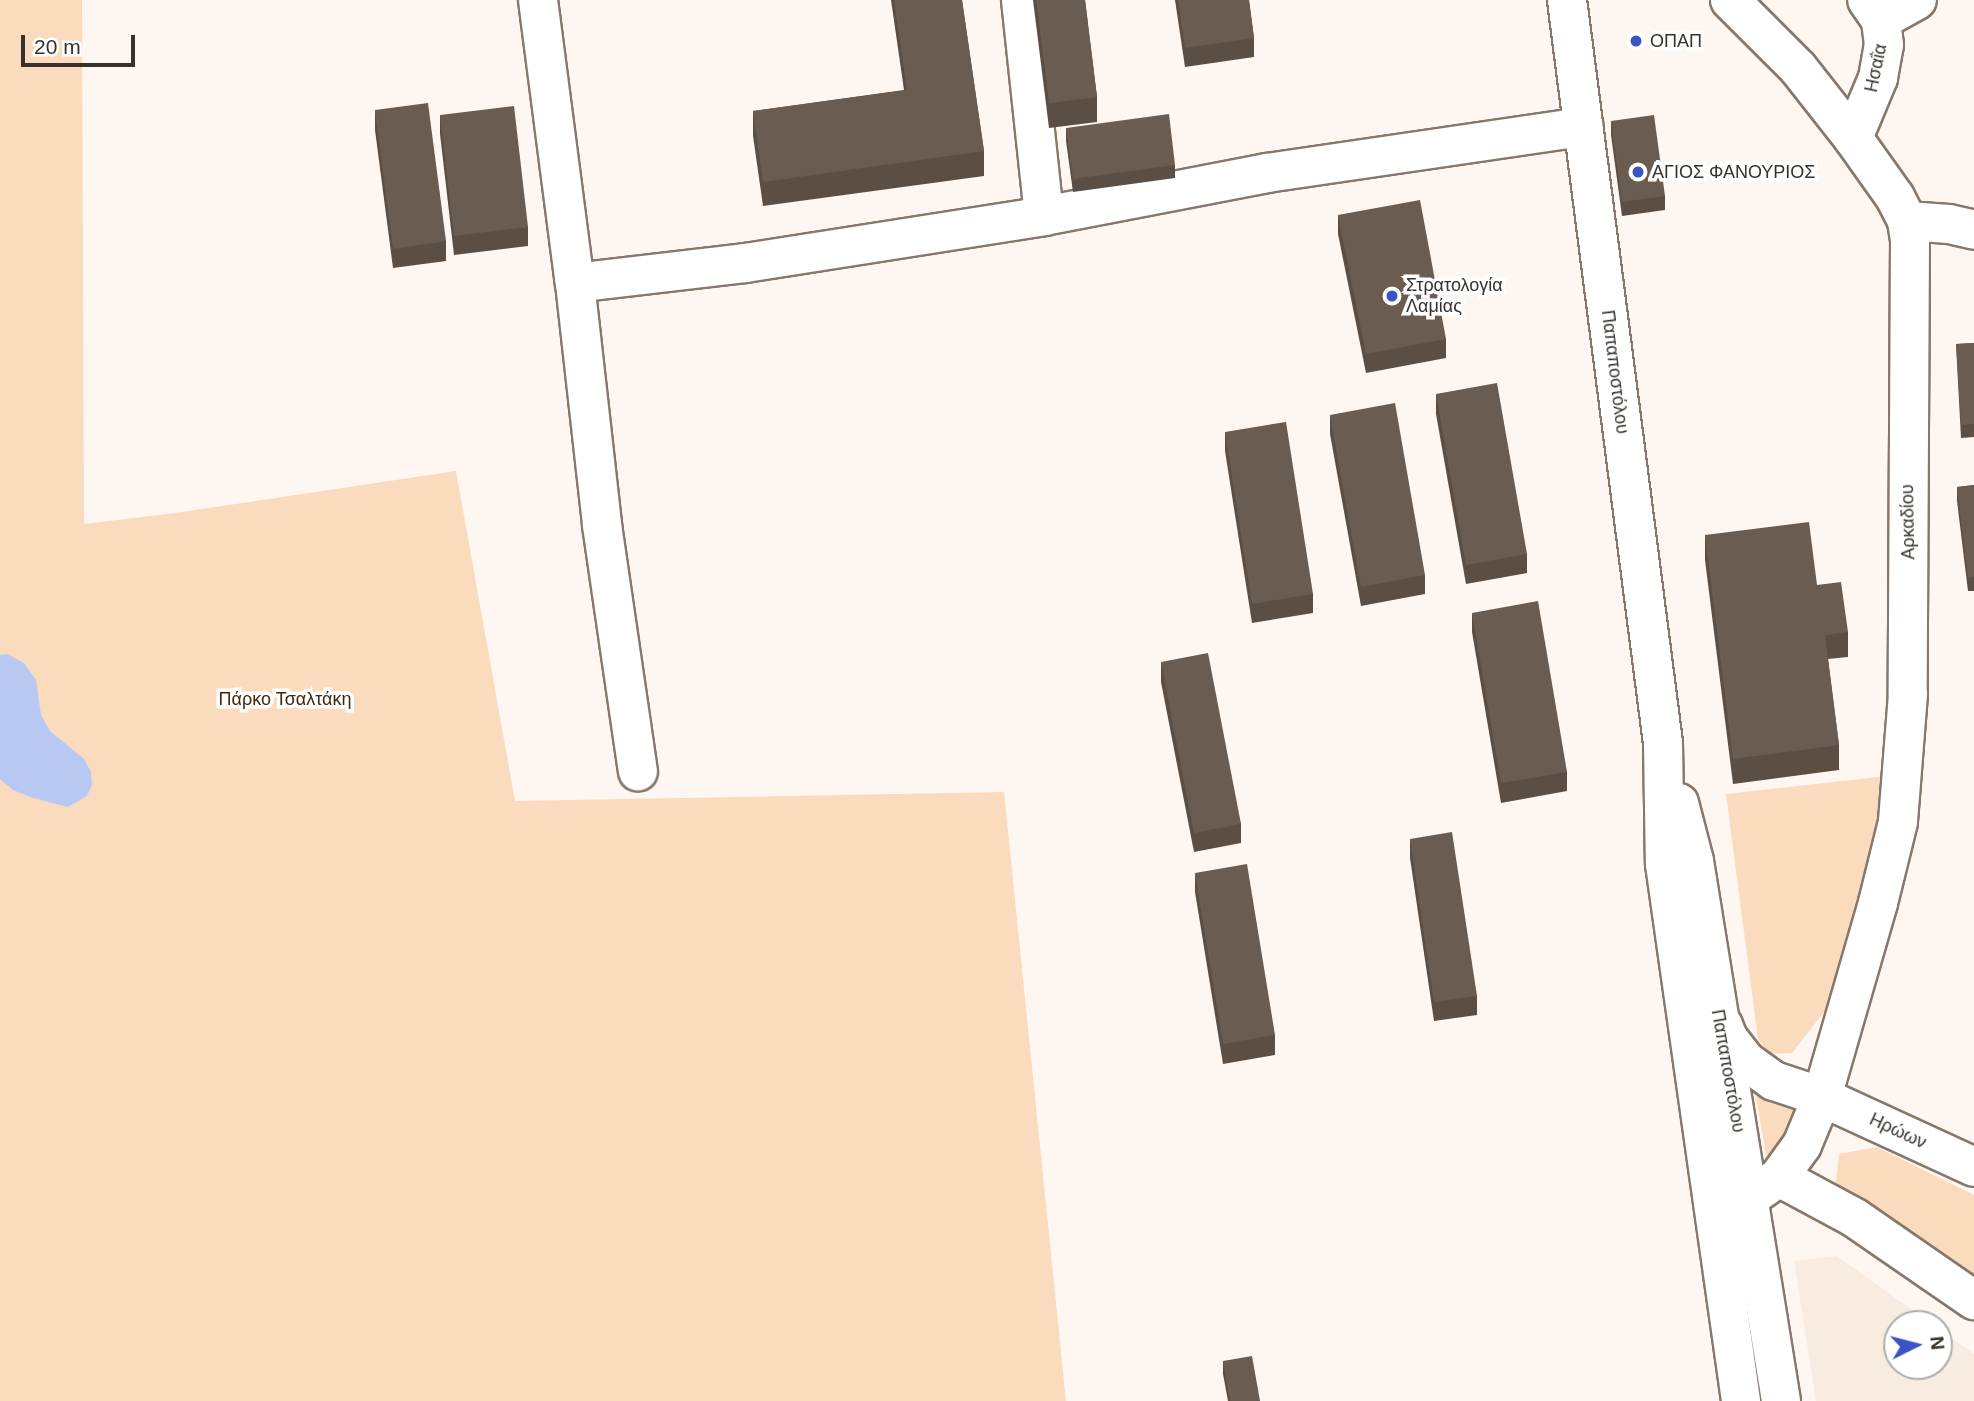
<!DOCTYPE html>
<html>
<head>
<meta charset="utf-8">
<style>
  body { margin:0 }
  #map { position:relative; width:1974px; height:1401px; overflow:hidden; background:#fef7f1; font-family:Arial,sans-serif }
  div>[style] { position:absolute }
  .built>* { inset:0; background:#f8ebdf }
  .green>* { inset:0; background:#fadbbe }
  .water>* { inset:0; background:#b8c8f3 }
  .roads { filter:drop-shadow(2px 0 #86786b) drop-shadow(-2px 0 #86786b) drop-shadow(0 2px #86786b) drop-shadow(0 -2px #86786b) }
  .minor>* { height:38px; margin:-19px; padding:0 19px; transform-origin:19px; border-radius:19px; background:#fff }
  .major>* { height:38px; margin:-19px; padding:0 19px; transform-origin:19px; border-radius:19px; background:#fff }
  .wall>* { inset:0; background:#5b4f45 }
  .building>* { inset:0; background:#6a5c50 }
  .dots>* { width:19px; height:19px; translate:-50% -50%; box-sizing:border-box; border:4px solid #fff; border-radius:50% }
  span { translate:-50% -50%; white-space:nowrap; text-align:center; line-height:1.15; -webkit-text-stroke:7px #fff; paint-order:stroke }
  .poi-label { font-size:18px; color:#37312b }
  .left { translate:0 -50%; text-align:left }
  .street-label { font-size:18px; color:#37312b }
  .park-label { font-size:18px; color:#42280c }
  .north { position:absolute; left:1883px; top:1310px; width:70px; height:70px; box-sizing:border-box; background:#fff; border:2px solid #afadaa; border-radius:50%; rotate:84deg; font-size:19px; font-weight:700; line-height:28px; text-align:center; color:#37312b }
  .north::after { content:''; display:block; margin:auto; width:24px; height:32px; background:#3a53c5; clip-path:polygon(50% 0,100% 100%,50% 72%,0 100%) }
  .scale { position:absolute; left:21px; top:35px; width:114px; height:32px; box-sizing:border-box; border:4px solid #37312b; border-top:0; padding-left:9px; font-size:21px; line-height:24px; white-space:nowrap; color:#37312b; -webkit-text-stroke:5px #fff; paint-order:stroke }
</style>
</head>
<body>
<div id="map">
  <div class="built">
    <div style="clip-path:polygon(1837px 1256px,1932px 1324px,1897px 1324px,1897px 1366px,1939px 1366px,1939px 1329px,1974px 1354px,1974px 1401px,1816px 1401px,1794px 1261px)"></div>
  </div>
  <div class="green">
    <div style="clip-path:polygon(0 0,82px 0,84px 524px,175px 513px,456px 471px,515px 801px,1004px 792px,1066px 1401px,0 1401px)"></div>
    <div style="clip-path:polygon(1886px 776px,1886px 810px,1858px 916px,1825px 1011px,1792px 1053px,1769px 1054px,1758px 1039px,1726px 794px)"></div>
    <div style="clip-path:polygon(1763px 1088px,1808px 1109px,1776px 1162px,1766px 1155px,1756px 1097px)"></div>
    <div style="clip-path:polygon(1877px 1147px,1974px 1195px,1974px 1282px,1835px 1191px,1839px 1154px)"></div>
  </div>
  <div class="water">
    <div style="clip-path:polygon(7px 654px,24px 663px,36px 680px,41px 715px,50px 731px,84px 759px,91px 772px,92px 785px,87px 796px,68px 807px,33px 798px,13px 790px,0 779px,0 655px)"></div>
  </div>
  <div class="roads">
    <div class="minor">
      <div style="left:538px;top:0;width:285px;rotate:82.6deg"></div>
      <div style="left:575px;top:283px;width:244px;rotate:83.6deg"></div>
      <div style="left:602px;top:525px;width:249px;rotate:81.7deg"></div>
      <div style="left:1021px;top:0;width:217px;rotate:83.9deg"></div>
      <div style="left:1730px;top:0;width:96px;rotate:45deg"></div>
      <div style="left:1798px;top:68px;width:89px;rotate:51.8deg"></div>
      <div style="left:1853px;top:138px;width:72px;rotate:54.6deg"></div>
      <div style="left:1895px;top:197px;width:27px;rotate:63deg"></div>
      <div style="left:1907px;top:221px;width:19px;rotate:81deg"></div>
      <div style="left:1910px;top:240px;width:454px;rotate:90.3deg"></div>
      <div style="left:1908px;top:694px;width:128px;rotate:94.5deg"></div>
      <div style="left:1898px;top:822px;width:83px;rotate:103.9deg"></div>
      <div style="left:1878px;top:903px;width:202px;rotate:106.1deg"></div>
      <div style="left:1822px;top:1097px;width:52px;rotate:112.6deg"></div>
      <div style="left:1802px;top:1145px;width:39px;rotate:126deg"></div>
      <div style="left:1779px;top:1177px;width:37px;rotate:145deg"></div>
      <div style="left:1881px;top:20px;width:41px;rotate:-29.1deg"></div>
      <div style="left:1853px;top:138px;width:65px;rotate:-67.4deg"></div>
      <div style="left:1878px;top:78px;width:34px;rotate:-80deg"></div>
      <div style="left:1884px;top:45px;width:25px;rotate:-97deg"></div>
      <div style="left:1881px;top:20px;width:24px;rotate:-125deg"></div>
      <div style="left:1907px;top:221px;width:42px;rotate:4.1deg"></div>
      <div style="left:1949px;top:224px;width:26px;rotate:13deg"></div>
      <div style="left:575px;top:283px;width:171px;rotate:-6.7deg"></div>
      <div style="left:745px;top:263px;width:303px;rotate:-8.9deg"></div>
      <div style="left:1044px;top:216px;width:227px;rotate:-10.9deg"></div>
      <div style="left:1267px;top:173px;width:320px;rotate:-8.3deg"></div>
      <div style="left:1822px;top:1097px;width:167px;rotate:24.7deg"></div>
      <div style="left:1779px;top:1177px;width:86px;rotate:28.3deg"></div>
      <div style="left:1855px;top:1218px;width:145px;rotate:34.6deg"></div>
    </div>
    <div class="major">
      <div style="left:1567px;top:0;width:749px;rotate:82.64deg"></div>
      <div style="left:1663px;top:743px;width:121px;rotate:89.1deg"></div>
      <div style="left:1665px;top:864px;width:542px;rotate:81.94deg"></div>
      <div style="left:1679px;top:803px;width:60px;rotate:75.5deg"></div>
      <div style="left:1694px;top:861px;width:547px;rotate:80.85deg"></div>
      <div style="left:1723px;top:1025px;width:14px;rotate:69deg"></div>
      <div style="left:1728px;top:1038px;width:29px;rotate:52deg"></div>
      <div style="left:1746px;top:1061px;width:34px;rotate:36deg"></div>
      <div style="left:1774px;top:1081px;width:51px;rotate:18.4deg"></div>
    </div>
  </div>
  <div class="wall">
    <div style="clip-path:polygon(891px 0,962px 0,984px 151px,984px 176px,763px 206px,753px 136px,753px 111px,904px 90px)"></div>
    <div style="clip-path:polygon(1033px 0,1085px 0,1097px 97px,1097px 122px,1049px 128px)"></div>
    <div style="clip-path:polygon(1175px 0,1249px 0,1254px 38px,1254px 57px,1185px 67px)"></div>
    <div style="clip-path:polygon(375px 110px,446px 241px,446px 261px,393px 268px,375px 130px)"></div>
    <div style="clip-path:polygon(440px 115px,528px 227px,528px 246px,454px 255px,440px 134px)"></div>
    <div style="clip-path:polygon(1611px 121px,1665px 196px,1665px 210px,1622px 216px,1611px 135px)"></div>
    <div style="clip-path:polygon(1066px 128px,1175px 165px,1175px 178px,1073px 192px,1066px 141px)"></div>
    <div style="clip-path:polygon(1338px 215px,1446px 339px,1446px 358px,1366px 373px,1338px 234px)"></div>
    <div style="clip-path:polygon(1974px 343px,1974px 437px,1961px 438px,1956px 344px)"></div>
    <div style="clip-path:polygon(1436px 394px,1527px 554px,1527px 573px,1466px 584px,1436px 414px)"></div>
    <div style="clip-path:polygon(1330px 415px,1425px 575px,1425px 594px,1361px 606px,1330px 434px)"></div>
    <div style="clip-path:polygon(1225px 432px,1313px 594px,1313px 613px,1252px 623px,1225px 451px)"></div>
    <div style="clip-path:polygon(1974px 485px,1974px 591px,1968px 591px,1957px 501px,1957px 487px)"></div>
    <div style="clip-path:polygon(1705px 535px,1848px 632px,1848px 657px,1828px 659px,1839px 745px,1839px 770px,1733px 784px,1705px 560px)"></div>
    <div style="clip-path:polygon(1472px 613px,1567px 772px,1567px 791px,1501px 803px,1472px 632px)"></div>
    <div style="clip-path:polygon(1161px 662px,1241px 824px,1241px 843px,1194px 852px,1161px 682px)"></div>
    <div style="clip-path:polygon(1410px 839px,1477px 996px,1477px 1015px,1434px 1021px,1410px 858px)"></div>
    <div style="clip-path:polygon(1195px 873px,1275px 1035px,1275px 1055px,1223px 1064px,1195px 892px)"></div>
    <div style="clip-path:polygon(1223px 1361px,1260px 1401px,1228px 1401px,1223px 1374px)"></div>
  </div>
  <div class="building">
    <div style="clip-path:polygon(894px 0,962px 0,984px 151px,763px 182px,753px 111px,907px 90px)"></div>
    <div style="clip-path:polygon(1036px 0,1085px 0,1097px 97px,1049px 103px)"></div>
    <div style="clip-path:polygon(1178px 0,1249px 0,1254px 38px,1185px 48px)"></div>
    <div style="clip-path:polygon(428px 103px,446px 241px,393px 249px,375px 110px)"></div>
    <div style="clip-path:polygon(514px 106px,528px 227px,454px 236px,440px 115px)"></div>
    <div style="clip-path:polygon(1169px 114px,1175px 165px,1073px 179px,1066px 128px)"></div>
    <div style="clip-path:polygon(1654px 115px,1665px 196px,1622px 202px,1611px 121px)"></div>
    <div style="clip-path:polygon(1420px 200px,1446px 339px,1366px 354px,1338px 215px)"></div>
    <div style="clip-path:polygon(1974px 343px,1974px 424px,1961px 425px,1956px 344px)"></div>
    <div style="clip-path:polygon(1497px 383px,1527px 554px,1466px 565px,1436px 394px)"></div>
    <div style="clip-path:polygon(1395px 403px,1425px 575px,1361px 587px,1330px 415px)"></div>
    <div style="clip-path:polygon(1286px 422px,1313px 594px,1252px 604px,1225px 432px)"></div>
    <div style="clip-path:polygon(1974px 485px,1974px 577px,1968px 578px,1957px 487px)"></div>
    <div style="clip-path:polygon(1809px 522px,1817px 585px,1841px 582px,1848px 632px,1825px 635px,1839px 745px,1733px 759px,1705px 535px)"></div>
    <div style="clip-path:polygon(1538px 601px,1567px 772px,1501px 783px,1472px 613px)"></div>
    <div style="clip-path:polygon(1208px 653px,1241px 824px,1194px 833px,1161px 662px)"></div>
    <div style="clip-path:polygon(1452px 832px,1477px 996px,1434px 1002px,1410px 839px)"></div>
    <div style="clip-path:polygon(1247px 864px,1275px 1035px,1223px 1044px,1195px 873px)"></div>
    <div style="clip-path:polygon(1252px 1356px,1260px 1401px,1230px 1401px,1223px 1361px)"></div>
  </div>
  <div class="dots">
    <div style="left:1636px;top:41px;background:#3a53c5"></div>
    <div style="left:1638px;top:172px;background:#3a53c5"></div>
    <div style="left:1392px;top:296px;background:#3a53c5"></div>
  </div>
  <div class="poi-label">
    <span class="left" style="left:1650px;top:41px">ΟΠΑΠ</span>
    <span class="left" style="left:1652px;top:172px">ΑΓΙΟΣ ΦΑΝΟΥΡΙΟΣ</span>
    <span class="left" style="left:1406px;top:296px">Στρατολογία<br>Λαμίας</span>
  </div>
  <div class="street-label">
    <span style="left:1876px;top:68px;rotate:-78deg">Ησαΐα</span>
    <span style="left:1615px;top:372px;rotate:83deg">Παπαποστόλου</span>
    <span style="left:1908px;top:522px;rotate:-91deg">Αρκαδίου</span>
    <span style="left:1728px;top:1071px;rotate:80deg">Παπαποστόλου</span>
    <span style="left:1898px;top:1131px;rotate:25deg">Ηρώων</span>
  </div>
  <div class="park-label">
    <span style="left:285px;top:699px">Πάρκο Τσαλτάκη</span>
  </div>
  <div class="north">N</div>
  <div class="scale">20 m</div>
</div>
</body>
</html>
